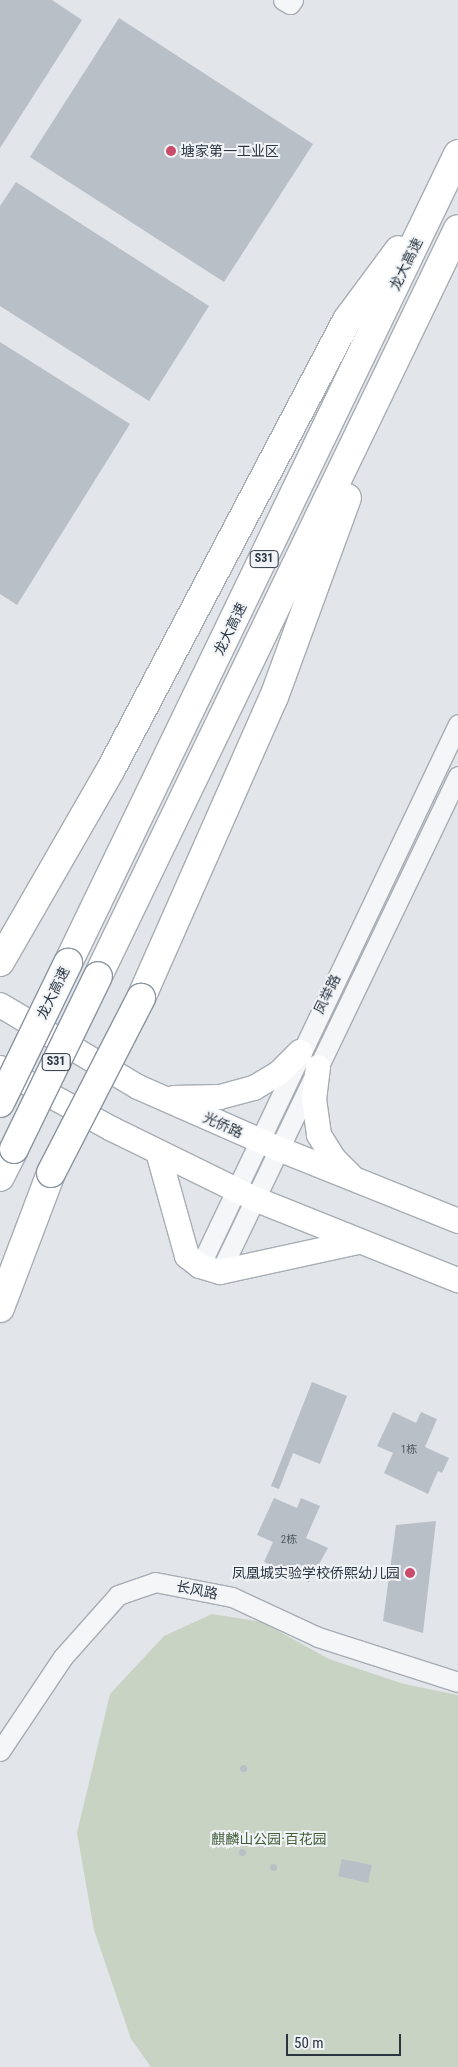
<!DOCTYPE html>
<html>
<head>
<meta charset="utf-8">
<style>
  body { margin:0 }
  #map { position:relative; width:458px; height:2067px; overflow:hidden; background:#e2e6ea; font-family:"Roboto Condensed","Noto Sans SC",sans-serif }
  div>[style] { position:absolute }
  .green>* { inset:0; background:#c9d3c3 }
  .building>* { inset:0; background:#b9bfc6 }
  .round { border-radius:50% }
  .roads { filter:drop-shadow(1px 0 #a7adb4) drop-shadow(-1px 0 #a7adb4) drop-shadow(0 1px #a7adb4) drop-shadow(0 -1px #a7adb4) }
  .minor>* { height:19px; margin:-9.5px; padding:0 9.5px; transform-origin:9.5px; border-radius:9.5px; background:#f4f6f8 }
  .major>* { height:24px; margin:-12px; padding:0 12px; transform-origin:12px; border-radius:12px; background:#fff }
  .highway>* { height:28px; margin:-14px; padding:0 14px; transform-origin:14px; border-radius:14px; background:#fff }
  .bridges { filter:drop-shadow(1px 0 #8a94a0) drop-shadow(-1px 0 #8a94a0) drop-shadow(0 1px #8a94a0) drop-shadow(0 -1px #8a94a0) }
  .highway-bridge>* { height:28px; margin:-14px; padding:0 14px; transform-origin:14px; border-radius:14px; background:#fff }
  .dots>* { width:14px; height:14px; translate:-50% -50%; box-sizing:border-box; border:2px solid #f1f4f7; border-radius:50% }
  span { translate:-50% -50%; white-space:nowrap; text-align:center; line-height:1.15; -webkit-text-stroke:4px #f1f4f7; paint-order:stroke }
  .number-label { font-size:11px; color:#4e5862 }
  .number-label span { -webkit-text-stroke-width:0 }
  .shield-label span { padding:1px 4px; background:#f1f4f7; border:1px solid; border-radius:4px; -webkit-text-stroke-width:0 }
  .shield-label { font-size:12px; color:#2a3541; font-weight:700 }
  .poi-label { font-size:14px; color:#2a3541 }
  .left { translate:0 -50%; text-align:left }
  .right { translate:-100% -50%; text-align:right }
  .street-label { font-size:14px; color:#2a3541 }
  .park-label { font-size:14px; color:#425d38 }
  .scale { position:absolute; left:286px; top:2034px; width:115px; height:22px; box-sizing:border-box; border:2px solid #2a3541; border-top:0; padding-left:6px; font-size:15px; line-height:18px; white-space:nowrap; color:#2a3541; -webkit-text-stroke:4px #f1f4f7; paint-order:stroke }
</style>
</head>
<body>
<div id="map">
  <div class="green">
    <div style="clip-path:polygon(212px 1614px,262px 1622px,329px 1659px,404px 1684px,458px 1695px,458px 2067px,151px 2067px,131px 2039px,94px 1930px,77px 1833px,110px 1694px,164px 1636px)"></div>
  </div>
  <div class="building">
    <div style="clip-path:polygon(0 0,52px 0,82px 20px,0 148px)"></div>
    <div style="clip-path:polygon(119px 18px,313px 144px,224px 282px,30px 157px)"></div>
    <div style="clip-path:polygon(16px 182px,209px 306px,149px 401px,0 306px,0 206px)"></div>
    <div style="clip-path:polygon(0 342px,130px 424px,17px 605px,0 594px)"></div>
    <div style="clip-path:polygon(312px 1382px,347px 1396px,320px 1464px,293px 1453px,279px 1489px,271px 1486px)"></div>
    <div style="clip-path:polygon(393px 1412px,416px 1423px,421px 1412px,437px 1419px,425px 1447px,449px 1458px,442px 1473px,438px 1471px,428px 1494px,384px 1473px,393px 1453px,377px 1446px)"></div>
    <div style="clip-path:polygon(274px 1498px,297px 1508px,301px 1498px,320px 1506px,306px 1538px,328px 1548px,309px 1582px,264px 1562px,273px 1542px,257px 1535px)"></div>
    <div style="clip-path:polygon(436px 1521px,423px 1633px,383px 1621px,396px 1525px)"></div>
    <div class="round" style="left:239.5px;top:1764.5px;width:7px;height:7px"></div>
    <div class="round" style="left:238.5px;top:1848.5px;width:7px;height:7px"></div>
    <div style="clip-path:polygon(342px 1859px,372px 1865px,368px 1883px,338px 1876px)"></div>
    <div class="round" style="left:269.5px;top:1863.5px;width:7px;height:7px"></div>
  </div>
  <div class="roads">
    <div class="minor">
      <div style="left:283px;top:0;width:8px;rotate:30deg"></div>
      <div style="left:290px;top:4px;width:5px;rotate:-53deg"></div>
      <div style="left:200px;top:1266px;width:600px;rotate:-64.54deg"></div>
      <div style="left:220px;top:1272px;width:550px;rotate:-64.37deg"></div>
      <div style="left:0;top:1751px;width:113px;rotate:-56.2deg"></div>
      <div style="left:63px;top:1657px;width:83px;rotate:-48.4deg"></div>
      <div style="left:118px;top:1595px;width:39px;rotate:-19deg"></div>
      <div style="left:155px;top:1582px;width:78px;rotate:11deg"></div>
      <div style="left:232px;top:1597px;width:95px;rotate:24.9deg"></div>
      <div style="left:318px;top:1637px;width:147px;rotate:17.8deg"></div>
    </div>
    <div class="major">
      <div style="left:0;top:1005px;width:161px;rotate:30.7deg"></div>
      <div style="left:138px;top:1087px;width:154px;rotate:23.7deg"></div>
      <div style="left:279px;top:1149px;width:193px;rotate:21.9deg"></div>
      <div style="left:318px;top:1067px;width:32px;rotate:97deg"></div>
      <div style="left:314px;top:1099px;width:36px;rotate:82deg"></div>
      <div style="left:319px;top:1135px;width:28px;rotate:58deg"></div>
      <div style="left:334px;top:1159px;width:23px;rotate:45deg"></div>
      <div style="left:0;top:1068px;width:128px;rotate:28.6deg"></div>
      <div style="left:112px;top:1129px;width:159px;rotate:26.1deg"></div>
      <div style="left:255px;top:1199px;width:219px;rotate:21.8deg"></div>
      <div style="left:174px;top:1098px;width:46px;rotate:-1.2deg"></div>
      <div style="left:220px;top:1097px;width:35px;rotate:-15deg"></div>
      <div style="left:254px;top:1088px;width:29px;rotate:-31deg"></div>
      <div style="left:279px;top:1073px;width:30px;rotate:-45deg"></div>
      <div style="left:158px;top:1152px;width:108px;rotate:74.4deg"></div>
      <div style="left:187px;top:1256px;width:16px;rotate:38deg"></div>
      <div style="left:200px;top:1266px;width:21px;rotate:17deg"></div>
      <div style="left:220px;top:1272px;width:141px;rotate:-12.3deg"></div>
    </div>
    <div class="highway">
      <div style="left:0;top:962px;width:223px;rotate:-60.1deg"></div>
      <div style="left:111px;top:769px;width:507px;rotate:-62.27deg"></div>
      <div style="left:347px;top:320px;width:87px;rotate:-53.4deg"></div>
      <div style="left:68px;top:963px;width:898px;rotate:-64.26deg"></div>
      <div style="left:98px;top:976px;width:829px;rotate:-64.27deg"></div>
      <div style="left:141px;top:998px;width:329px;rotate:-66.2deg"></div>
      <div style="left:274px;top:697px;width:212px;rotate:-69.9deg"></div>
      <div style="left:0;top:1177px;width:31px;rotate:-63deg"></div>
      <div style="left:0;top:1308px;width:144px;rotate:-69.3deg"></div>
    </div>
  </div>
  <div class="bridges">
    <div class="highway-bridge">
      <div style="left:0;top:1103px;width:156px;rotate:-64.1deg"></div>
      <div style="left:14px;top:1149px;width:192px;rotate:-64.1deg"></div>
      <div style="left:51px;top:1173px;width:197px;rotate:-62.8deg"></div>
    </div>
  </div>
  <div class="dots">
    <div style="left:171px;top:151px;background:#ca4b6a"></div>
    <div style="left:410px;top:1573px;background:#ca4b6a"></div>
  </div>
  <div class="number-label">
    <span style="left:409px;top:1450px">1栋</span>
    <span style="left:289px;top:1540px">2栋</span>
  </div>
  <div class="shield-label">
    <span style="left:264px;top:559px">S31</span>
    <span style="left:56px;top:1062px">S31</span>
  </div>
  <div class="poi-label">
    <span class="left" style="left:181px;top:151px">塘家第一工业区</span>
    <span class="right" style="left:400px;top:1573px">凤凰城实验学校侨熙幼儿园</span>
  </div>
  <div class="street-label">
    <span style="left:406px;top:264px;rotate:-64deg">龙大高速</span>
    <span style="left:230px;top:629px;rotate:-64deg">龙大高速</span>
    <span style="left:53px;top:993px;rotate:-64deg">龙大高速</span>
    <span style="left:327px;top:994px;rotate:-64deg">凤举路</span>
    <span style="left:223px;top:1125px;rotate:24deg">光侨路</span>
    <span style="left:197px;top:1590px;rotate:11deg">长风路</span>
  </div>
  <div class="park-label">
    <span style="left:269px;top:1839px">麒麟山公园·百花园</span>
  </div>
  <div class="scale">50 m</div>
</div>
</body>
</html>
